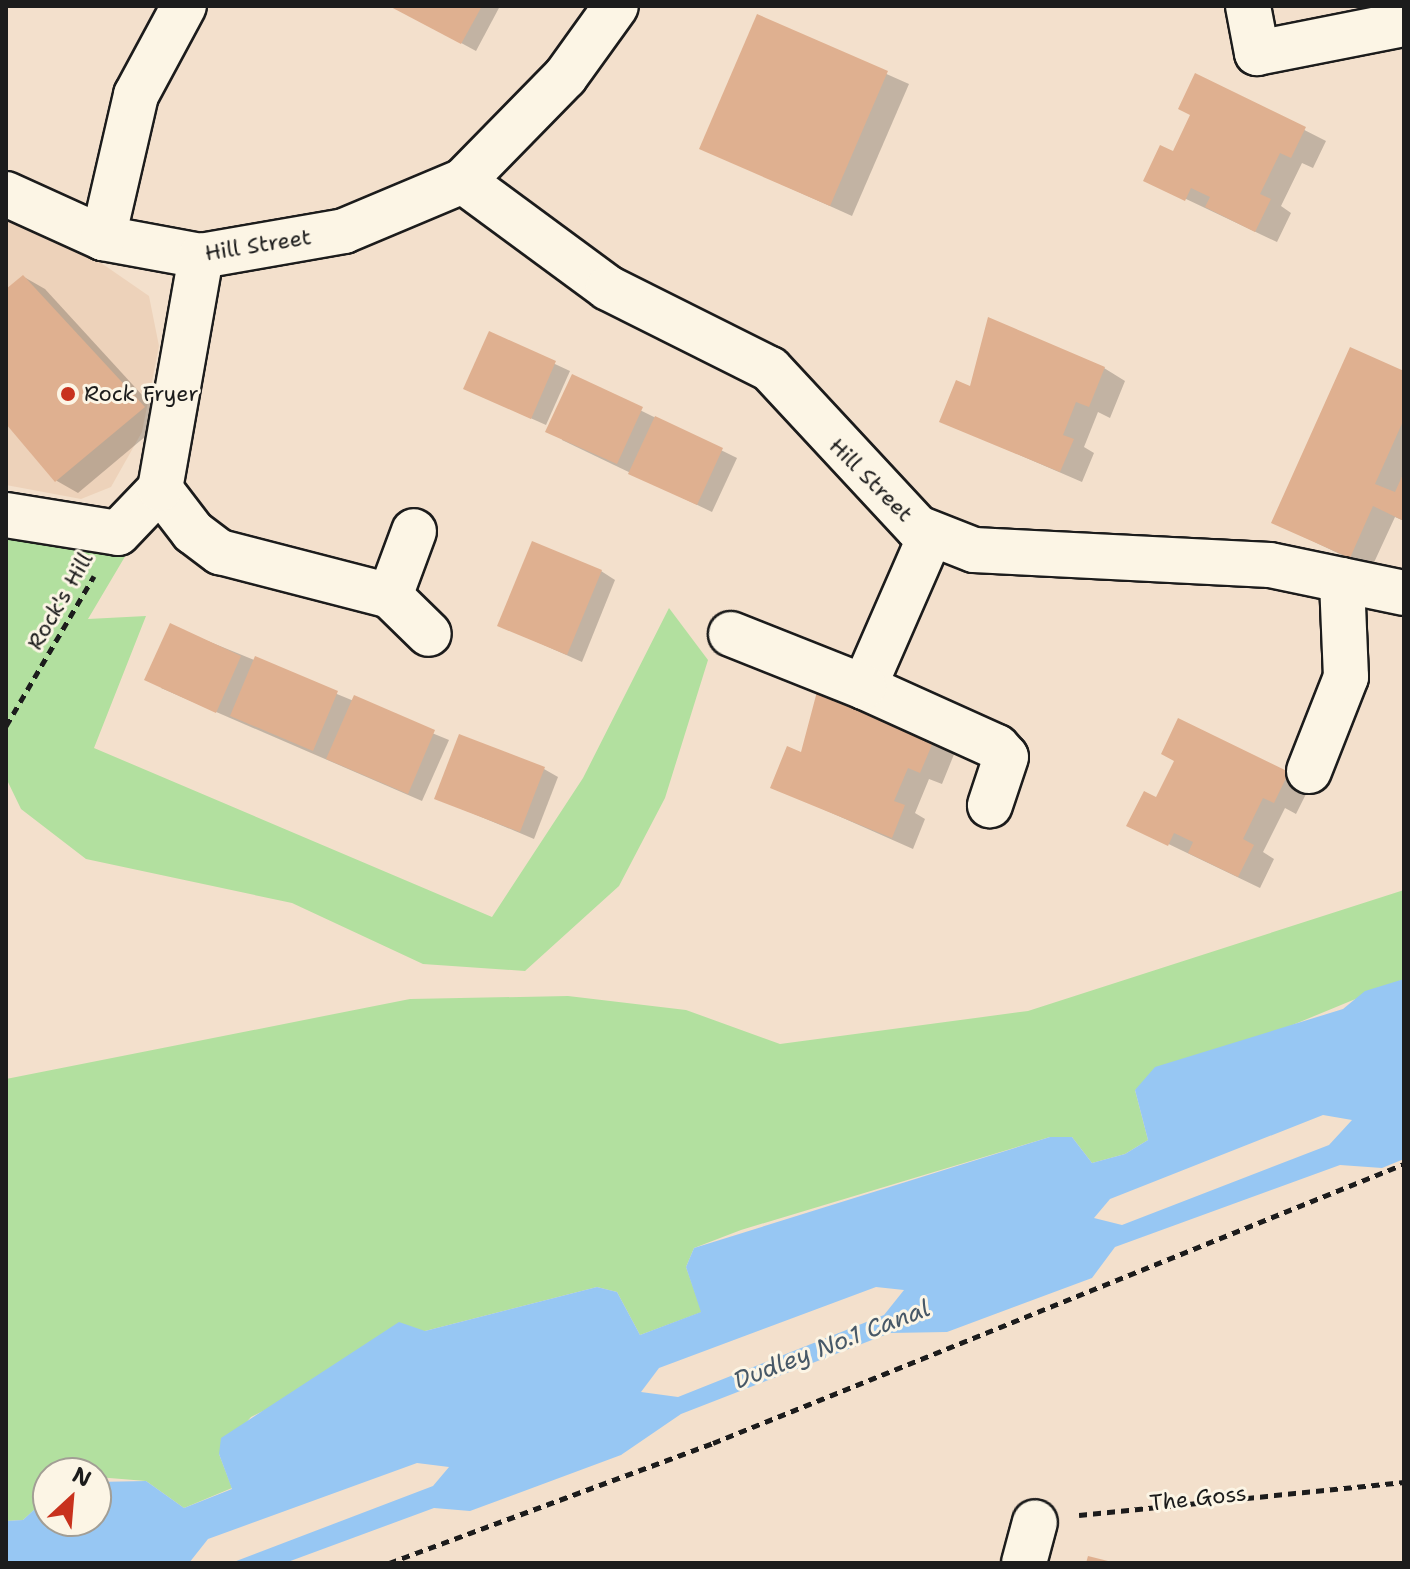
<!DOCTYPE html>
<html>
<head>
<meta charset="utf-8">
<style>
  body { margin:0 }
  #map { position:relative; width:1410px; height:1569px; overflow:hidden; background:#f3e0cc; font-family:"Shantell Sans",sans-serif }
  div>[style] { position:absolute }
  .built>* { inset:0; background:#edd2ba }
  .green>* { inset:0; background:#b2e09f }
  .water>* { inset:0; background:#97c7f3 }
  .shadow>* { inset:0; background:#0003 }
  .building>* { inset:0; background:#dfb090 }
  .path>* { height:5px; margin-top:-2.5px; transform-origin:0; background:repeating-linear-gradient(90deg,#1c1c1c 0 8px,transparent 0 14px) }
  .roads { filter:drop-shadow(2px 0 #1c1c1c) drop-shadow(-2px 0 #1c1c1c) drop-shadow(0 2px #1c1c1c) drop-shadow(0 -2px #1c1c1c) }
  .minor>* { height:44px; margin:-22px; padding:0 22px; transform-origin:22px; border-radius:22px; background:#fcf5e5 }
  .dots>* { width:22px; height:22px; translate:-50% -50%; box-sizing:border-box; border:4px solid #fcf5e5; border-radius:50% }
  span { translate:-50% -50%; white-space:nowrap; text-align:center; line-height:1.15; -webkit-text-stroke:6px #fcf5e5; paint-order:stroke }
  .street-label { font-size:22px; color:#1c1c1c }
  .poi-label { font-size:22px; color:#1c1c1c }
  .left { translate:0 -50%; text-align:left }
  .water-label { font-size:24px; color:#475867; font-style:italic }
  .frame { position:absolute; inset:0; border:8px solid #1c1c1c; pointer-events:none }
  .north { position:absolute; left:32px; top:1457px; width:80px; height:80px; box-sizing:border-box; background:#fcf5e5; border:2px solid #a29e95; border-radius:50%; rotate:26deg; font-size:22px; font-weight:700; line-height:32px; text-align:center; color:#1c1c1c }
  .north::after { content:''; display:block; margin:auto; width:28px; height:36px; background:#c8321e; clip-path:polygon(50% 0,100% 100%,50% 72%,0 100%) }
</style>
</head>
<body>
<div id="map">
  <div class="built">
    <div style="clip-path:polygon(6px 218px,91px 256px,149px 296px,159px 346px,142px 432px,111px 487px,81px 499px,6px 485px)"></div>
  </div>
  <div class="green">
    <div style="clip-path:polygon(6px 537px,133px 543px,88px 619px,146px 616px,94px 748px,492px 917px,583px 778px,669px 608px,708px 660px,665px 798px,619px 886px,525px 971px,423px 964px,292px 903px,86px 859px,21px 809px,6px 778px)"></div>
    <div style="clip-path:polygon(1404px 890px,1404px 979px,1135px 1090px,1148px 1140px,1125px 1154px,1092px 1163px,1072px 1137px,1050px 1137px,741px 1230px,694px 1248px,686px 1267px,702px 1312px,640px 1335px,617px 1292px,597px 1287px,425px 1331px,251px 1417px,219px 1454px,232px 1488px,184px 1508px,146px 1481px,48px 1473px,48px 1497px,23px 1520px,6px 1521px,6px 1079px,410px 999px,568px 996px,686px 1010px,780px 1044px,1028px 1011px)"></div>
  </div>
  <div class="water">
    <div style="clip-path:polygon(evenodd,1404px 979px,1404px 1159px,1382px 1168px,1340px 1165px,1115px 1247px,1092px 1278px,947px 1332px,890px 1333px,681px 1414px,621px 1455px,470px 1511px,434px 1508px,285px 1563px,231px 1563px,433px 1486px,449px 1467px,417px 1463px,208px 1539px,189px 1563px,6px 1563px,6px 1521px,23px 1520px,48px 1497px,48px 1521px,96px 1521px,96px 1482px,146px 1481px,184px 1508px,232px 1489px,219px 1454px,221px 1438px,399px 1322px,425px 1331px,597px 1287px,617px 1292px,640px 1335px,701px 1312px,686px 1267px,694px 1248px,1050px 1137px,1072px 1137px,1092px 1163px,1125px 1154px,1148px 1140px,1135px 1090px,1155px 1067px,1343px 1009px,1365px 991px,1404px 979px,1323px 1115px,1352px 1120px,1329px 1145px,1122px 1225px,1094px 1218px,1110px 1199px,1323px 1115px,1404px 979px,876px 1287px,904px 1290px,884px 1315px,678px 1397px,641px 1392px,659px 1368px,876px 1287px)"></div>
  </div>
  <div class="shadow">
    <div style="clip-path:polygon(393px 6px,500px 6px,476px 51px)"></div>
    <div style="clip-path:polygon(758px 17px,909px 84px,852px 216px,701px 148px)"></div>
    <div style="clip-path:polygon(1196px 75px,1326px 141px,1313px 168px,1302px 163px,1281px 206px,1291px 213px,1277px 242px,1146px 180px,1173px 154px,1192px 115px)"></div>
    <div style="clip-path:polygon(24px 277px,45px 289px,165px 420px,78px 493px,57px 481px,6px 420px,6px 292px)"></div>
    <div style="clip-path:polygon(490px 334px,570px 371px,546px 425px,466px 389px)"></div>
    <div style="clip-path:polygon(1104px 368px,1125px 381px,1110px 418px,1098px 412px,1084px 447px,1094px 453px,1082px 482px,941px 421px,971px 388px)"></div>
    <div style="clip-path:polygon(1404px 373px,1404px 521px,1395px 517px,1371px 569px,1273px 522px)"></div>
    <div style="clip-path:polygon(573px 377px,737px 458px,712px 512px,562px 440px)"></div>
    <div style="clip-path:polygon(601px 571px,615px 580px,582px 662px,499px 625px)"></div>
    <div style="clip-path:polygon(171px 626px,449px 740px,422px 801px,161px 688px)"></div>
    <div style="clip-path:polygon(820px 686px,957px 747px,942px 784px,929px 779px,915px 813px,925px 819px,913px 849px,773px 787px,803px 755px)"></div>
    <div style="clip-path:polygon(544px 769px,558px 777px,534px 839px,436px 798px)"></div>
    <div style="clip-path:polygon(1289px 774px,1310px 786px,1296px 814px,1285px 808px,1263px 852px,1274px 859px,1260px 888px,1129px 825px,1157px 800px)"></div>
  </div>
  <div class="building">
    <div style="clip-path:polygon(389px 6px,482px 6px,461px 44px)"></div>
    <div style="clip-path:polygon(757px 14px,888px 71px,830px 206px,699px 149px)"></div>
    <div style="clip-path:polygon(1195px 73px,1306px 127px,1291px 158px,1280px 153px,1260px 194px,1271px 199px,1255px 232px,1205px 207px,1210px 197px,1191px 188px,1185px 201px,1143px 181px,1160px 145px,1173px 151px,1190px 115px,1178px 109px)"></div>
    <div style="clip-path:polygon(23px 275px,145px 407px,55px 482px,6px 424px,6px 289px)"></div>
    <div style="clip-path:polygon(988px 317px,1105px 367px,1089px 407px,1076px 402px,1063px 435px,1074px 439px,1060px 472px,939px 422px,956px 380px,970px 386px)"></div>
    <div style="clip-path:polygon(489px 331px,556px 361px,531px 419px,463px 389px)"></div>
    <div style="clip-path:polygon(1350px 347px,1404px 371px,1404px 419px,1375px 484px,1395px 492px,1404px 472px,1404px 521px,1373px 506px,1350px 558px,1271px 523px)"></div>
    <div style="clip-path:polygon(572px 374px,643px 407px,617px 464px,545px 432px)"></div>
    <div style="clip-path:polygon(655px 416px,723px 448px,697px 505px,628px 474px)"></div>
    <div style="clip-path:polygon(532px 541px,602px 570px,567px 655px,497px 626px)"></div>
    <div style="clip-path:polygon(170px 623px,241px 656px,216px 713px,144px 680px)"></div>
    <div style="clip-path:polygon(255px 656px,338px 691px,313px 751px,230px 716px)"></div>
    <div style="clip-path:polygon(819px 684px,937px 733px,920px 773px,908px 768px,894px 801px,905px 805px,892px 838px,770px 788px,787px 746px,801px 752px)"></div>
    <div style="clip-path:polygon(354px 695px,435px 730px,408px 794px,326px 759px)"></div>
    <div style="clip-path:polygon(1178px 718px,1289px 772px,1274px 803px,1263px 798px,1243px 839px,1254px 845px,1238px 877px,1188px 853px,1193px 842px,1174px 833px,1168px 846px,1126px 826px,1144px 791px,1156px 797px,1174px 761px,1161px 754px)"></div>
    <div style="clip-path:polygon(459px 734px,545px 767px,520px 832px,434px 799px)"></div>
    <div style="clip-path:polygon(1088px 1556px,1112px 1562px,1112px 1563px,1086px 1563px)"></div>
  </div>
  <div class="path">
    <div style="left:6px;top:726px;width:174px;rotate:-59.6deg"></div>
    <div style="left:1079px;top:1515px;width:327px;rotate:-5.8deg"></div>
    <div style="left:389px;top:1563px;width:346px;rotate:-20.3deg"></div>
    <div style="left:713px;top:1443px;width:745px;rotate:-21.99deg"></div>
  </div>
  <div class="roads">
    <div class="minor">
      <div style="left:1248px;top:6px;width:48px;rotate:79.2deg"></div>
      <div style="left:1257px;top:53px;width:150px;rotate:-11.2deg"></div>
      <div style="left:463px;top:181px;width:180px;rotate:36.4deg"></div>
      <div style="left:608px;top:288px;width:181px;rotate:26.6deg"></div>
      <div style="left:770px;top:369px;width:217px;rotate:47.1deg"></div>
      <div style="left:918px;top:528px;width:60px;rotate:21.4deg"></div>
      <div style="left:974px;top:550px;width:296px;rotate:2.9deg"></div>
      <div style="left:1270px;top:565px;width:137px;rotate:11.8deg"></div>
      <div style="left:6px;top:194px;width:107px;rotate:24.4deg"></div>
      <div style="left:103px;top:238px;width:100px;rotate:10.4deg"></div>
      <div style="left:201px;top:256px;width:145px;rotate:-9.9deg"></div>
      <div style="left:344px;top:231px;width:129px;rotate:-22.8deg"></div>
      <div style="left:463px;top:181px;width:146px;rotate:-45.6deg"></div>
      <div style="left:565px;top:77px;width:87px;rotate:-54.3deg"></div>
      <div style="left:103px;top:238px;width:147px;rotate:-77deg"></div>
      <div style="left:136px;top:95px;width:101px;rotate:-61.7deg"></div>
      <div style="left:160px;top:489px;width:54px;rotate:52.5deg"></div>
      <div style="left:193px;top:532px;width:34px;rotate:37deg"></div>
      <div style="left:220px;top:552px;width:176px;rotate:14.5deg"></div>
      <div style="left:390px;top:596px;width:54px;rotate:44.3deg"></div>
      <div style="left:6px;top:515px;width:113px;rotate:9.1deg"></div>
      <div style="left:118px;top:533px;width:61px;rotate:-46.3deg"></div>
      <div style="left:160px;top:489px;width:237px;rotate:-80deg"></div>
      <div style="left:931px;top:534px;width:167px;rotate:113.6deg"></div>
      <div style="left:864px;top:687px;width:146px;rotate:24.3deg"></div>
      <div style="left:997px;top:747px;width:13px;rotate:48deg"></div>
      <div style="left:1006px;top:757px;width:51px;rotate:108.4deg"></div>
      <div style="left:390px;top:596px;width:69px;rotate:-69.7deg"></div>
      <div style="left:731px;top:634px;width:143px;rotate:21.7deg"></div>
      <div style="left:1309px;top:771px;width:101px;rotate:-68.5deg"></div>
      <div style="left:1346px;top:677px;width:97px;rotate:-92.4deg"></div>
      <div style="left:1024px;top:1563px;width:42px;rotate:-75deg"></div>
    </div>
  </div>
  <div class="dots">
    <div style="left:68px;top:394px;background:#c8321e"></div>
  </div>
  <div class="street-label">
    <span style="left:258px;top:245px;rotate:-9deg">Hill Street</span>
    <span style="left:871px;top:480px;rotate:45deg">Hill Street</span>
    <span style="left:60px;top:601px;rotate:-60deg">Rock's Hill</span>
    <span style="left:1198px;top:1498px;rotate:-6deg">The Goss</span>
  </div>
  <div class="poi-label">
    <span class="left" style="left:84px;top:394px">Rock Fryer</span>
  </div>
  <div class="water-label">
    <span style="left:832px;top:1345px;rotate:-21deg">Dudley No.1 Canal</span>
  </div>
  <div class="frame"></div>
  <div class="north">N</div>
</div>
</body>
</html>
